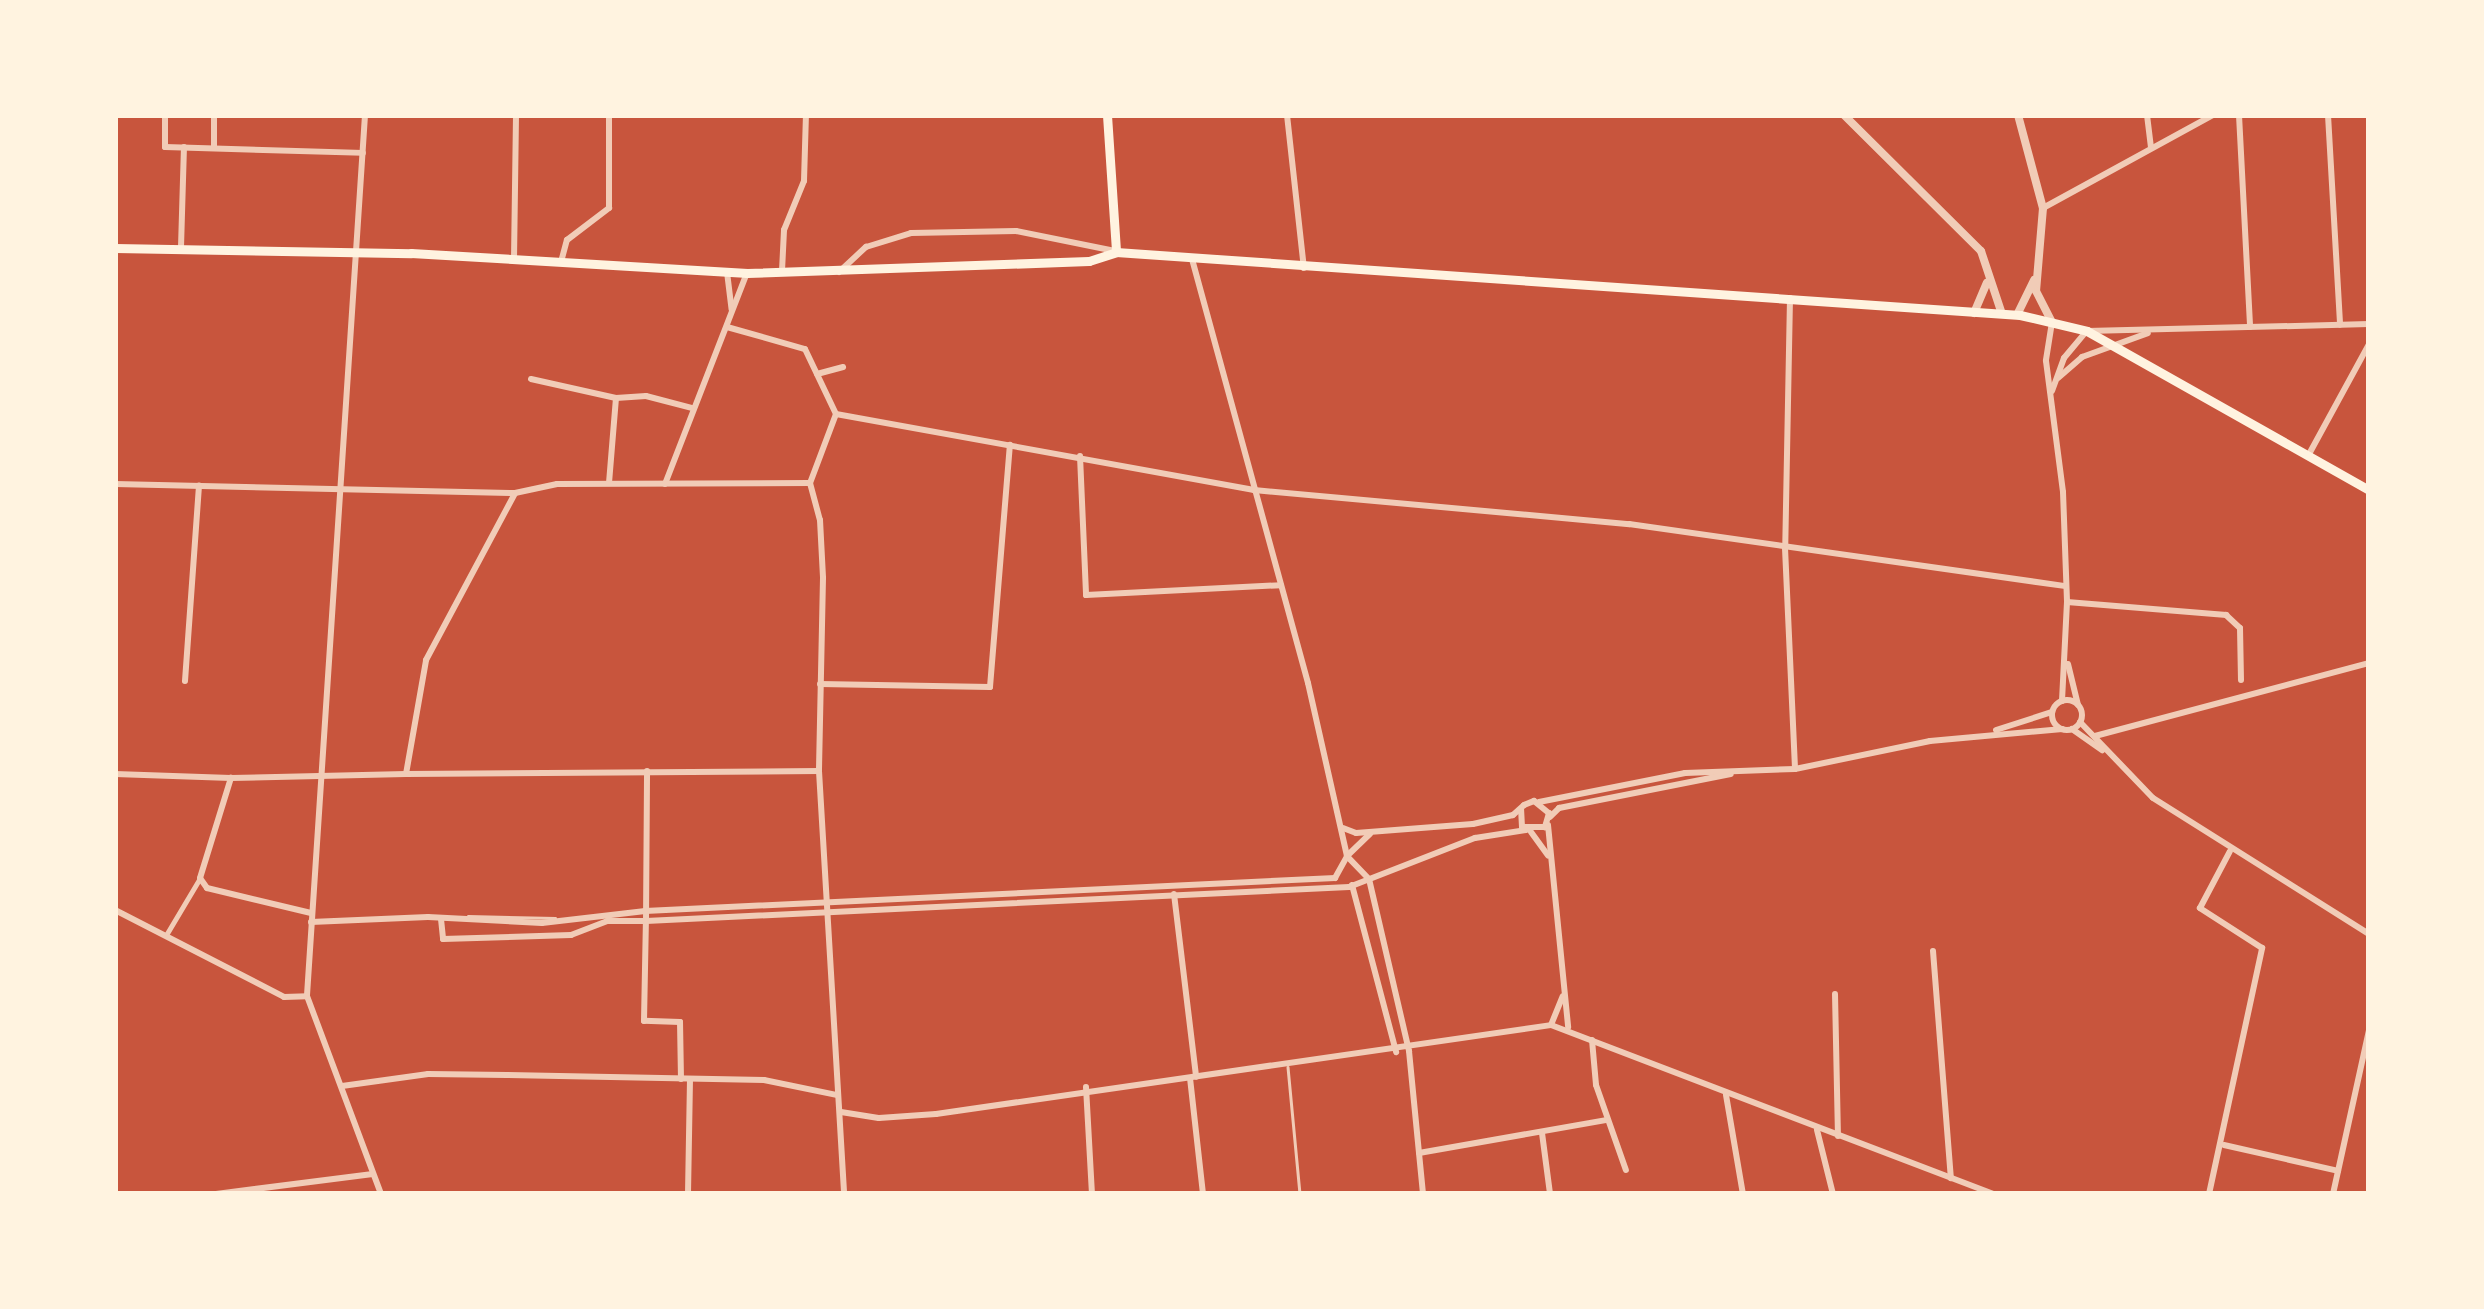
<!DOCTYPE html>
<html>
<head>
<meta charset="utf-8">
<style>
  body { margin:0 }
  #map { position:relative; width:2484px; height:1309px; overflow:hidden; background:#c8553d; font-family:Quicksand,sans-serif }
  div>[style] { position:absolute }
  .service>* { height:2.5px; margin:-1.25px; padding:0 1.25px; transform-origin:1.25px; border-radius:1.25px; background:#f1ccb7 }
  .pedestrian>* { height:5px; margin:-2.5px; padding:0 2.5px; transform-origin:2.5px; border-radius:2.5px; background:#f1ccb7 }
  .minor>* { height:6px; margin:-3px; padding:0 3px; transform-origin:3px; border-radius:3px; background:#f1ccb7 }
  .minor>.ring { margin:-3px; padding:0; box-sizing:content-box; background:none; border:6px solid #f1ccb7; border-radius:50% }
  .tertiary>* { height:8px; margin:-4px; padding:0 4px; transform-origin:4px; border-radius:4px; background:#f1ccb7 }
  .secondary>* { height:9px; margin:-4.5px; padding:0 4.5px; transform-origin:4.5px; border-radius:4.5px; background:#fff3e0 }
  span { translate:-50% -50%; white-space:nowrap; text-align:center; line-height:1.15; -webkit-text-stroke:10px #fff3e0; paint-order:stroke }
  .frame { position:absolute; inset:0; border:118px solid #fff3e0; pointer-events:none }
</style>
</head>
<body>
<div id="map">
  <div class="service">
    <div style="left:468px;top:916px;width:87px;rotate:1.3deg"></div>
    <div style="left:1288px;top:1067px;width:128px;rotate:84.6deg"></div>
  </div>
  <div class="pedestrian">
    <div style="left:166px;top:935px;width:66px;rotate:-59.2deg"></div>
  </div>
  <div class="minor">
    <div style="left:165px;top:115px;width:32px;rotate:90deg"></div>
    <div style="left:165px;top:147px;width:198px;rotate:1.7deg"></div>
    <div style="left:365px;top:115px;width:883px;rotate:93.77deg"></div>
    <div style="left:307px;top:996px;width:211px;rotate:69.5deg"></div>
    <div style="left:1287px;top:115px;width:154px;rotate:83.7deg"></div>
    <div style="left:2147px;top:115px;width:33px;rotate:83deg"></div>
    <div style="left:2239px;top:115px;width:212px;rotate:87deg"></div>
    <div style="left:2328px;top:115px;width:210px;rotate:86.7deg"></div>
    <div style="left:214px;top:148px;width:33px;rotate:-90deg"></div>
    <div style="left:2043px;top:208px;width:194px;rotate:-28.7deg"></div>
    <div style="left:181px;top:247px;width:100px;rotate:-88.3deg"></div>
    <div style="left:514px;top:259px;width:144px;rotate:-89.2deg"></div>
    <div style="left:561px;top:262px;width:23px;rotate:-75deg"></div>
    <div style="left:567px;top:240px;width:53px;rotate:-37.3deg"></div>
    <div style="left:609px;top:208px;width:93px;rotate:-90deg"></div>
    <div style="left:782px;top:271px;width:41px;rotate:-87.2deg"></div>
    <div style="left:784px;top:230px;width:53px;rotate:-67.8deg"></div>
    <div style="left:804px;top:181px;width:66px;rotate:-88.3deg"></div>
    <div style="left:727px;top:272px;width:38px;rotate:83deg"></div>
    <div style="left:839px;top:272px;width:37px;rotate:-43deg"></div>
    <div style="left:866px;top:247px;width:47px;rotate:-17.3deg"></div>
    <div style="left:911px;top:233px;width:105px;rotate:-1.1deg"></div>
    <div style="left:1016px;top:231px;width:101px;rotate:11.4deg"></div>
    <div style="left:1790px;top:298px;width:250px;rotate:91.1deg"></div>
    <div style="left:1785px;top:548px;width:221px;rotate:87.4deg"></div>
    <div style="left:2052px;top:322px;width:39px;rotate:99deg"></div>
    <div style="left:2046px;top:361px;width:132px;rotate:82.6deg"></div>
    <div style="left:2063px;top:492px;width:110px;rotate:87.9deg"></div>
    <div style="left:2067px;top:602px;width:99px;rotate:92.9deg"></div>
    <div style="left:727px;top:327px;width:81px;rotate:15.8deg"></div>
    <div style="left:805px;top:349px;width:72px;rotate:64.5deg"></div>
    <div style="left:836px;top:414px;width:74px;rotate:110.6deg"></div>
    <div style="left:810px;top:483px;width:38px;rotate:75deg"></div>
    <div style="left:820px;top:520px;width:58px;rotate:87deg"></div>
    <div style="left:823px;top:578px;width:193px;rotate:91.2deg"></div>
    <div style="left:819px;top:771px;width:424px;rotate:86.6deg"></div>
    <div style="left:817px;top:374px;width:27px;rotate:-15deg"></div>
    <div style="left:2058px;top:378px;width:32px;rotate:-41deg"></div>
    <div style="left:2082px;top:357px;width:70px;rotate:-20deg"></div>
    <div style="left:531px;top:379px;width:87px;rotate:12.6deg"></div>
    <div style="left:2052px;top:391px;width:35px;rotate:-70deg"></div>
    <div style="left:2064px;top:358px;width:35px;rotate:-50deg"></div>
    <div style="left:2087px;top:331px;width:282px;rotate:-1.4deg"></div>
    <div style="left:836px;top:414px;width:425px;rotate:10.3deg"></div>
    <div style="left:1254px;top:490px;width:377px;rotate:5.2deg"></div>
    <div style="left:1629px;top:524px;width:441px;rotate:8.1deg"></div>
    <div style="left:1080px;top:456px;width:139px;rotate:87.5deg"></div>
    <div style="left:1086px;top:595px;width:195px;rotate:-2.9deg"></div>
    <div style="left:2308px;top:456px;width:128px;rotate:-61.4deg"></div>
    <div style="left:609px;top:483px;width:85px;rotate:-85.3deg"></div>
    <div style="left:616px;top:398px;width:30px;rotate:-4deg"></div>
    <div style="left:646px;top:396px;width:48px;rotate:14.6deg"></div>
    <div style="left:115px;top:484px;width:400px;rotate:1.3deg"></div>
    <div style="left:515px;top:493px;width:43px;rotate:-12.1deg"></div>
    <div style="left:557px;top:484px;width:253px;rotate:-0.2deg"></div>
    <div style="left:665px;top:484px;width:226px;rotate:-68.8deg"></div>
    <div style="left:2067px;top:602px;width:160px;rotate:4.7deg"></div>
    <div style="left:2226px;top:615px;width:19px;rotate:43deg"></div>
    <div style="left:2240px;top:628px;width:52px;rotate:88.9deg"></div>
    <div style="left:2068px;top:664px;width:42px;rotate:76.3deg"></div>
    <div style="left:185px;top:681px;width:196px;rotate:-85.9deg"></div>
    <div style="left:820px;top:684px;width:170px;rotate:1deg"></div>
    <div style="left:990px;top:687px;width:243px;rotate:-85.3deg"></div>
    <div class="ring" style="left:2052px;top:700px;width:24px;height:24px"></div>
    <div style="left:2080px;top:722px;width:105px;rotate:46.2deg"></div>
    <div style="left:2153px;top:798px;width:255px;rotate:32.2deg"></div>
    <div style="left:2072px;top:729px;width:37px;rotate:35deg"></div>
    <div style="left:1996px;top:730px;width:59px;rotate:-17.8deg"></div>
    <div style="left:2095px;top:736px;width:284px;rotate:-14.9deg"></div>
    <div style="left:115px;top:774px;width:116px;rotate:2deg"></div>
    <div style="left:406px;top:774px;width:413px;rotate:-0.4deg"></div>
    <div style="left:1539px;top:802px;width:149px;rotate:-11.2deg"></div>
    <div style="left:1685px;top:773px;width:110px;rotate:-2.1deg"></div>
    <div style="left:1795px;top:769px;width:138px;rotate:-11.7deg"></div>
    <div style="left:1930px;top:741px;width:133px;rotate:-5.2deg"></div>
    <div style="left:1550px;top:817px;width:13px;rotate:-45deg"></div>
    <div style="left:1559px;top:808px;width:175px;rotate:-11.2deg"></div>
    <div style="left:1548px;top:825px;width:203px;rotate:84.3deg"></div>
    <div style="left:1343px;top:828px;width:14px;rotate:21deg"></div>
    <div style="left:1356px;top:833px;width:117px;rotate:-4.4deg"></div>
    <div style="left:1473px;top:824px;width:41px;rotate:-12.7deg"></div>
    <div style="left:1513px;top:815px;width:15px;rotate:-42deg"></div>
    <div style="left:1524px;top:805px;width:11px;rotate:-22deg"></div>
    <div style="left:1534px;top:801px;width:19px;rotate:39deg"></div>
    <div style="left:1549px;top:813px;width:15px;rotate:106deg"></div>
    <div style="left:1545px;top:827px;width:23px;rotate:180deg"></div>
    <div style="left:1522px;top:827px;width:18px;rotate:-93deg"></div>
    <div style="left:1531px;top:832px;width:29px;rotate:54deg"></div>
    <div style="left:1368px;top:878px;width:30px;rotate:-134deg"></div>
    <div style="left:1347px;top:856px;width:32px;rotate:-44deg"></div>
    <div style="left:1369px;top:879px;width:177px;rotate:76.9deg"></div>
    <div style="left:1409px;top:1051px;width:144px;rotate:84.4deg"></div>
    <div style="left:1352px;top:885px;width:173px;rotate:75.2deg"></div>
    <div style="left:1174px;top:894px;width:184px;rotate:83.1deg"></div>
    <div style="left:115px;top:910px;width:190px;rotate:27.2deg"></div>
    <div style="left:284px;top:997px;width:23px;rotate:-2deg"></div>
    <div style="left:311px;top:913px;width:107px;rotate:-166.5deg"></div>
    <div style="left:207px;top:888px;width:12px;rotate:-125deg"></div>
    <div style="left:200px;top:878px;width:105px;rotate:-72.8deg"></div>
    <div style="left:231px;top:778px;width:175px;rotate:-1.3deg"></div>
    <div style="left:406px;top:774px;width:116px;rotate:-80deg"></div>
    <div style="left:426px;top:660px;width:189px;rotate:-61.9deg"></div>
    <div style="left:441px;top:919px;width:20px;rotate:84deg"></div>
    <div style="left:443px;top:939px;width:128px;rotate:-1.8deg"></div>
    <div style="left:571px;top:935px;width:39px;rotate:-21deg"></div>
    <div style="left:607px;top:921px;width:39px"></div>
    <div style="left:646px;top:921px;width:150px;rotate:-89.6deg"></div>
    <div style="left:311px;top:922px;width:117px;rotate:-2.4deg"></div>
    <div style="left:428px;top:917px;width:114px;rotate:3deg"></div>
    <div style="left:542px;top:923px;width:104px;rotate:-6.6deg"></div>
    <div style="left:645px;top:911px;width:691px;rotate:-2.74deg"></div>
    <div style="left:1335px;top:878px;width:25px;rotate:-61deg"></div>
    <div style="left:1347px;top:856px;width:177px;rotate:-102.7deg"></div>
    <div style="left:1308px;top:683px;width:441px;rotate:-105.3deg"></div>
    <div style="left:1933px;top:951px;width:228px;rotate:85.5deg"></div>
    <div style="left:1835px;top:994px;width:142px;rotate:88.8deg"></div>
    <div style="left:1551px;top:1025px;width:31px;rotate:-68deg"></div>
    <div style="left:1592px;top:1040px;width:45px;rotate:84.9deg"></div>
    <div style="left:1596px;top:1085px;width:90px;rotate:70.6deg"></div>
    <div style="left:1190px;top:1078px;width:117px;rotate:83.6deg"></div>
    <div style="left:681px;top:1079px;width:57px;rotate:-91deg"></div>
    <div style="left:680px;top:1022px;width:36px;rotate:-178deg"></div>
    <div style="left:644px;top:1021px;width:100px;rotate:-88.9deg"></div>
    <div style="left:646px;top:921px;width:704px;rotate:-2.77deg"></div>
    <div style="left:1349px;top:887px;width:135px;rotate:-21.3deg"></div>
    <div style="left:1475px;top:838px;width:52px;rotate:-8.9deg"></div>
    <div style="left:342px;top:1086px;width:87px;rotate:-7.9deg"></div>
    <div style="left:428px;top:1074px;width:79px;rotate:0.7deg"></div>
    <div style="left:507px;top:1075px;width:257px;rotate:1.1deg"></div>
    <div style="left:764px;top:1080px;width:75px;rotate:11.6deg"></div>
    <div style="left:1086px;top:1087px;width:107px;rotate:86.8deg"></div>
    <div style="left:1726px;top:1095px;width:100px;rotate:80.3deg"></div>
    <div style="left:841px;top:1112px;width:38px;rotate:9deg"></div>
    <div style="left:879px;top:1118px;width:57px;rotate:-4deg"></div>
    <div style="left:936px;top:1114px;width:621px;rotate:-8.23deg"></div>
    <div style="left:1551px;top:1025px;width:473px;rotate:20.9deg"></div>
    <div style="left:1817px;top:1130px;width:66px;rotate:76deg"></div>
    <div style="left:1542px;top:1133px;width:62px;rotate:82.5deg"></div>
    <div style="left:2224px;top:1145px;width:117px;rotate:12.8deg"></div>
    <div style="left:1419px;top:1153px;width:191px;rotate:-10deg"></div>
    <div style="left:216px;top:1194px;width:158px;rotate:-7.3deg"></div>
    <div style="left:688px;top:1194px;width:115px;rotate:-89deg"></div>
    <div style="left:2209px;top:1194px;width:252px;rotate:-77.8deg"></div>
    <div style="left:2262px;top:948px;width:74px;rotate:-147.2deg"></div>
    <div style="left:2200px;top:908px;width:64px;rotate:-62.2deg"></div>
    <div style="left:2333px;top:1194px;width:168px;rotate:-77.6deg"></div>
  </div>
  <div class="tertiary">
    <div style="left:1844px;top:115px;width:193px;rotate:44.8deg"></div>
    <div style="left:1981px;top:251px;width:66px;rotate:71.6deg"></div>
    <div style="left:2018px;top:115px;width:96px;rotate:75deg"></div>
    <div style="left:2043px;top:208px;width:83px;rotate:94.8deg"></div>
    <div style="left:2036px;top:291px;width:35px;rotate:63deg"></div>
    <div style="left:1974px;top:313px;width:33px;rotate:-67deg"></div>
    <div style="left:2017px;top:315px;width:39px;rotate:-64deg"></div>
  </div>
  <div class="secondary">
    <div style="left:1107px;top:115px;width:137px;rotate:86.2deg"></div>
    <div style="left:115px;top:248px;width:296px;rotate:1deg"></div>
    <div style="left:411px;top:253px;width:337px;rotate:3.4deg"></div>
    <div style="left:747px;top:273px;width:342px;rotate:-2deg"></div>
    <div style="left:1089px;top:261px;width:28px;rotate:-18deg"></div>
    <div style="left:1116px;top:252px;width:906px;rotate:3.99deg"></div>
    <div style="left:2020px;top:315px;width:69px;rotate:13.4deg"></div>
    <div style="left:2087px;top:331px;width:324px;rotate:29.4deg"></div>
  </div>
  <div class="frame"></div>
</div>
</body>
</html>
